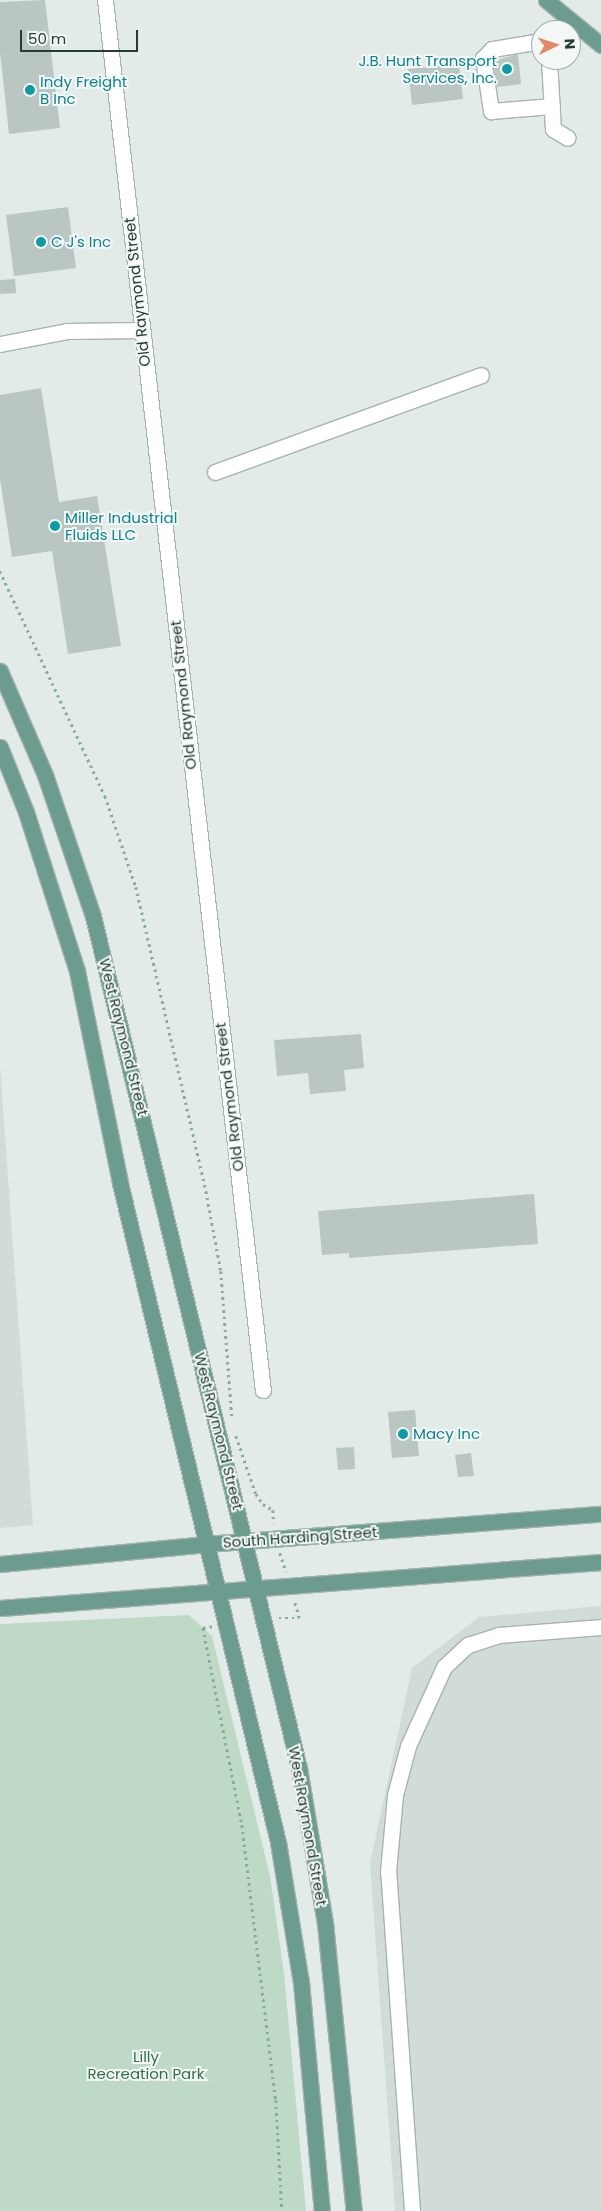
<!DOCTYPE html>
<html>
<head>
<meta charset="utf-8">
<style>
  body { margin:0 }
  #map { position:relative; width:601px; height:2211px; overflow:hidden; background:#e3ebe8; font-family:Poppins,sans-serif }
  div>[style] { position:absolute }
  .built>* { inset:0; background:#d1dbd7 }
  .green>* { inset:0; background:#bedac6 }
  .building>* { inset:0; background:#b9c6c1 }
  .path>* { height:2.5px; margin-top:-1.25px; transform-origin:0; background:repeating-linear-gradient(90deg,#87aba0 0 2.5px,transparent 0 6.5px) }
  .roads { filter:drop-shadow(1px 0 #a6b3af) drop-shadow(-1px 0 #a6b3af) drop-shadow(0 1px #a6b3af) drop-shadow(0 -1px #a6b3af) }
  .minor>* { height:15px; margin:-7.5px; padding:0 7.5px; transform-origin:7.5px; border-radius:7.5px; background:#fff }
  .major>* { height:15px; margin:-7.5px; padding:0 7.5px; transform-origin:7.5px; border-radius:7.5px; background:#6c9c90 }
  .dots>* { width:14px; height:14px; translate:-50% -50%; box-sizing:border-box; border:2px solid #f3f8f6; border-radius:50% }
  span { translate:-50% -50%; white-space:nowrap; text-align:center; line-height:1.15; -webkit-text-stroke:4px #f3f8f6; paint-order:stroke }
  .culture-label { font-size:15px; color:#0d838f }
  .right { translate:-100% -50%; text-align:right }
  .left { translate:0 -50%; text-align:left }
  .street-label { font-size:15px; color:#253b35 }
  .park-label { font-size:15px; color:#336d4a }
  .north { position:absolute; left:531px; top:20px; width:50px; height:50px; box-sizing:border-box; background:#f3f8f6; border:1px solid #a1aca9; border-radius:50%; rotate:86deg; font-size:14px; font-weight:700; line-height:20px; text-align:center; color:#253b35 }
  .north::after { content:''; display:block; margin:auto; width:18px; height:22px; background:#e3896a; clip-path:polygon(50% 0,100% 100%,50% 72%,0 100%) }
  .scale { position:absolute; left:20px; top:30px; width:118px; height:22px; box-sizing:border-box; border:2px solid #253b35; border-top:0; padding-left:6px; font-size:15px; line-height:18px; white-space:nowrap; color:#253b35; -webkit-text-stroke:4px #f3f8f6; paint-order:stroke }
</style>
</head>
<body>
<div id="map">
  <div class="built">
    <div style="clip-path:polygon(0 1065px,33px 1525px,0 1528px)"></div>
    <div style="clip-path:polygon(601px 1606px,601px 2211px,395px 2211px,370px 1863px,412px 1668px,479px 1617px)"></div>
  </div>
  <div class="green">
    <div style="clip-path:polygon(189px 1615px,212px 1636px,270px 1876px,284px 1973px,306px 2211px,0 2211px,0 1624px)"></div>
  </div>
  <div class="building">
    <div style="clip-path:polygon(45px 0,60px 128px,9px 134px,0 52px,0 2px)"></div>
    <div style="clip-path:polygon(518px 54px,521px 84px,497px 87px,493px 61px)"></div>
    <div style="clip-path:polygon(459px 64px,463px 99px,412px 105px,408px 69px)"></div>
    <div style="clip-path:polygon(68px 207px,76px 268px,14px 276px,6px 215px)"></div>
    <div style="clip-path:polygon(15px 279px,16px 293px,0 294px,0 280px)"></div>
    <div style="clip-path:polygon(41px 388px,59px 502px,97px 496px,121px 646px,68px 654px,52px 551px,12px 557px,0 479px,0 395px)"></div>
    <div style="clip-path:polygon(361px 1034px,364px 1068px,344px 1070px,346px 1091px,310px 1094px,308px 1073px,277px 1076px,274px 1040px)"></div>
    <div style="clip-path:polygon(534px 1194px,538px 1244px,349px 1258px,349px 1253px,322px 1255px,318px 1211px)"></div>
    <div style="clip-path:polygon(415px 1410px,419px 1456px,392px 1458px,388px 1412px)"></div>
    <div style="clip-path:polygon(354px 1447px,355px 1469px,338px 1470px,336px 1448px)"></div>
    <div style="clip-path:polygon(471px 1453px,474px 1476px,458px 1477px,455px 1455px)"></div>
  </div>
  <div class="path">
    <div style="left:0;top:571px;width:248px;rotate:65deg"></div>
    <div style="left:105px;top:796px;width:96px;rotate:71.2deg"></div>
    <div style="left:136px;top:887px;width:312px;rotate:77deg"></div>
    <div style="left:206px;top:1191px;width:81px;rotate:79.4deg"></div>
    <div style="left:221px;top:1271px;width:147px;rotate:85.7deg"></div>
    <div style="left:236px;top:1436px;width:61px;rotate:71deg"></div>
    <div style="left:256px;top:1494px;width:12px;rotate:55deg"></div>
    <div style="left:263px;top:1504px;width:12px;rotate:31deg"></div>
    <div style="left:273px;top:1510px;width:13px;rotate:86deg"></div>
    <div style="left:280px;top:1553px;width:20px;rotate:72deg"></div>
    <div style="left:279px;top:1618px;width:20px"></div>
    <div style="left:299px;top:1618px;width:18px;rotate:-106deg"></div>
    <div style="left:212px;top:1627px;width:9px;rotate:174deg"></div>
    <div style="left:203px;top:1628px;width:201px;rotate:78.8deg"></div>
    <div style="left:242px;top:1825px;width:277px;rotate:83deg"></div>
    <div style="left:276px;top:2100px;width:111px;rotate:86.9deg"></div>
  </div>
  <div class="roads">
    <div class="minor">
      <div style="left:105px;top:0;width:1399px;rotate:83.52deg"></div>
      <div style="left:541px;top:41px;width:50px;rotate:170.7deg"></div>
      <div style="left:492px;top:49px;width:13px;rotate:135deg"></div>
      <div style="left:483px;top:58px;width:54px;rotate:81.4deg"></div>
      <div style="left:491px;top:111px;width:61px;rotate:-4.7deg"></div>
      <div style="left:549px;top:60px;width:69px;rotate:86.7deg"></div>
      <div style="left:553px;top:129px;width:17px;rotate:31deg"></div>
      <div style="left:0;top:344px;width:68px;rotate:-11deg"></div>
      <div style="left:67px;top:331px;width:74px;rotate:-0.8deg"></div>
      <div style="left:215px;top:472px;width:283px;rotate:-20deg"></div>
      <div style="left:412px;top:2211px;width:340px;rotate:-94deg"></div>
      <div style="left:388px;top:1872px;width:77px;rotate:-84.8deg"></div>
      <div style="left:395px;top:1795px;width:51px;rotate:-75.1deg"></div>
      <div style="left:408px;top:1746px;width:87px;rotate:-65.5deg"></div>
      <div style="left:444px;top:1667px;width:33px;rotate:-43deg"></div>
      <div style="left:468px;top:1645px;width:33px;rotate:-18deg"></div>
      <div style="left:499px;top:1635px;width:102px;rotate:-4.5deg"></div>
    </div>
    <div class="major">
      <div style="left:546px;top:0;width:71px;rotate:39.3deg"></div>
      <div style="left:0;top:671px;width:113px;rotate:66.6deg"></div>
      <div style="left:45px;top:775px;width:149px;rotate:71.2deg"></div>
      <div style="left:93px;top:916px;width:877px;rotate:76.41deg"></div>
      <div style="left:299px;top:1768px;width:157px;rotate:80.5deg"></div>
      <div style="left:325px;top:1923px;width:289px;rotate:84.3deg"></div>
      <div style="left:0;top:747px;width:70px;rotate:68.2deg"></div>
      <div style="left:26px;top:812px;width:167px;rotate:72.2deg"></div>
      <div style="left:77px;top:971px;width:216px;rotate:78.5deg"></div>
      <div style="left:120px;top:1183px;width:678px;rotate:76.52deg"></div>
      <div style="left:278px;top:1842px;width:142px;rotate:80.7deg"></div>
      <div style="left:301px;top:1982px;width:230px;rotate:84.8deg"></div>
      <div style="left:0;top:1564px;width:208px;rotate:-5.5deg"></div>
      <div style="left:207px;top:1544px;width:395px;rotate:-4.4deg"></div>
      <div style="left:0;top:1608px;width:603px;rotate:-4.38deg"></div>
    </div>
  </div>
  <div class="dots">
    <div style="left:507px;top:69px;background:#0f9aa8"></div>
    <div style="left:30px;top:90px;background:#0f9aa8"></div>
    <div style="left:41px;top:242px;background:#0f9aa8"></div>
    <div style="left:55px;top:526px;background:#0f9aa8"></div>
    <div style="left:403px;top:1434px;background:#0f9aa8"></div>
  </div>
  <div class="culture-label">
    <span class="right" style="left:497px;top:69px">J.B. Hunt Transport<br>Services, Inc.</span>
    <span class="left" style="left:40px;top:90px">Indy Freight<br>B Inc</span>
    <span class="left" style="left:51px;top:242px">C J's Inc</span>
    <span class="left" style="left:65px;top:526px">Miller Industrial<br>Fluids LLC</span>
    <span class="left" style="left:413px;top:1434px">Macy Inc</span>
  </div>
  <div class="street-label">
    <span style="left:137px;top:292px;rotate:-96deg">Old Raymond Street</span>
    <span style="left:183px;top:695px;rotate:-96deg">Old Raymond Street</span>
    <span style="left:124px;top:1037px;rotate:76deg">West Raymond Street</span>
    <span style="left:229px;top:1097px;rotate:-97deg">Old Raymond Street</span>
    <span style="left:219px;top:1431px;rotate:76deg">West Raymond Street</span>
    <span style="left:300px;top:1537px;rotate:-4deg">South Harding Street</span>
    <span style="left:308px;top:1826px;rotate:80deg">West Raymond Street</span>
  </div>
  <div class="park-label">
    <span style="left:146px;top:2065px">Lilly<br>Recreation Park</span>
  </div>
  <div class="north">N</div>
  <div class="scale">50 m</div>
</div>
</body>
</html>
